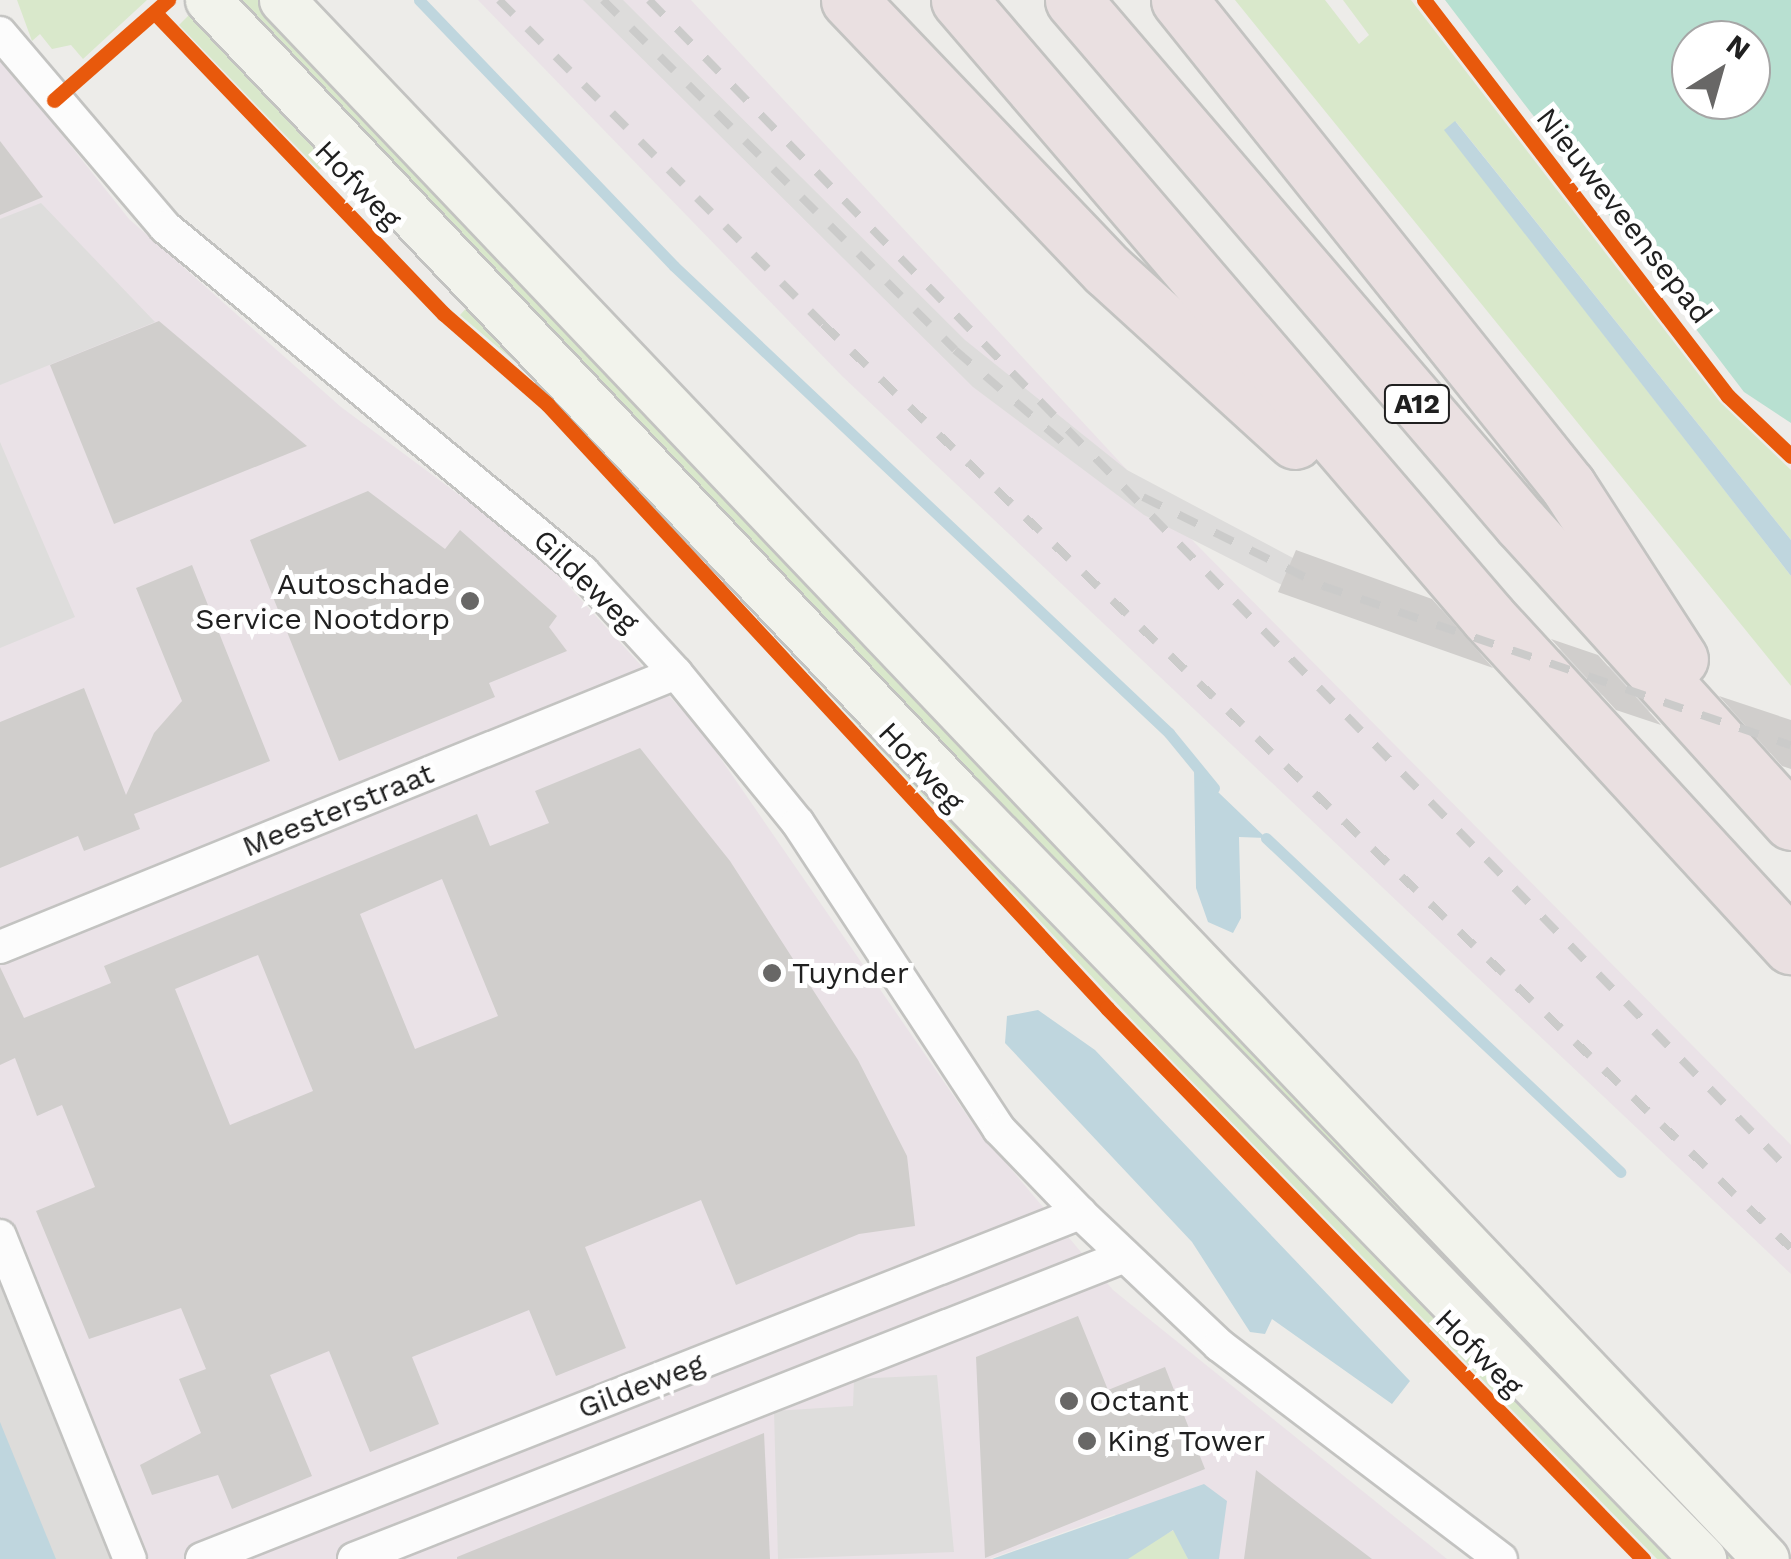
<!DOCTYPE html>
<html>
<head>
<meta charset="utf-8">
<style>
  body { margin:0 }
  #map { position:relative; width:1791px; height:1559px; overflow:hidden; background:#edece9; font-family:"Work Sans",sans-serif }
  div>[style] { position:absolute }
  .residential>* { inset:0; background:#dddcda }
  .industrial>* { inset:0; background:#eae2e7 }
  .grass>* { inset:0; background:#d9e8cb }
  .pitch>* { inset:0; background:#b8e0d1 }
  .parking>* { inset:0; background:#dedddc }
  .water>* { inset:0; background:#bfd6de }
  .pier>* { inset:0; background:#dddcdb }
  .stream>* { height:11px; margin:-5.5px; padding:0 5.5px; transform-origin:5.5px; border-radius:5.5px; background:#bfd6de }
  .building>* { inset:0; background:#d0cecc }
  .roads { filter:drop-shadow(2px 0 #c3c3c1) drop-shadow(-2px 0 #c3c3c1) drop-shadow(0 2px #c3c3c1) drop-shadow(0 -2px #c3c3c1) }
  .minor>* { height:32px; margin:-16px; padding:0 16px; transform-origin:16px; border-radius:16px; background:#fcfcfc }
  .secondary>* { height:45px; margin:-22.5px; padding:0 22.5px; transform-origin:22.5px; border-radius:22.5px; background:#f2f3ec }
  .motorway>* { height:55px; margin:-27.5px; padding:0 27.5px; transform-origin:27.5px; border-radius:27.5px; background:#eae0e1 }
  .rail>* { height:8px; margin-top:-4px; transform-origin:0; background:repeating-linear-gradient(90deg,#cbcbca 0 20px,transparent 0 40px) }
  .cycleway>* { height:15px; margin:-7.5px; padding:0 7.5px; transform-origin:7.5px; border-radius:7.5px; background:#e8590c }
  .dots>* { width:28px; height:28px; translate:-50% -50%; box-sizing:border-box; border:5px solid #fff; border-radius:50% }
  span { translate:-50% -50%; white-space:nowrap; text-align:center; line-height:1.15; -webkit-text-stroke:10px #fff; paint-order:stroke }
  .shield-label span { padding:2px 8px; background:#fff; border:2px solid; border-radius:8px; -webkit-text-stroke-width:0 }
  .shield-label { font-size:28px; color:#202020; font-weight:700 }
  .street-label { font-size:30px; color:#202020 }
  .poi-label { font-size:30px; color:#202020 }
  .right { translate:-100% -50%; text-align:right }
  .left { translate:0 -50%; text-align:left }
  .north { position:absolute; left:1671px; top:20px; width:100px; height:100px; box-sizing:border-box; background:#fff; border:2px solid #a6a6a6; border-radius:50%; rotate:37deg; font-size:28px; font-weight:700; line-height:40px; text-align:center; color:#202020 }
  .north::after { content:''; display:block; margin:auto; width:35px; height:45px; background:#686766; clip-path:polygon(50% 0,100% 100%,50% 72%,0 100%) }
</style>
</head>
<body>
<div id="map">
  <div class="residential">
    <div style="clip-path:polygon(0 1244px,123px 1559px,0 1559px)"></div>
  </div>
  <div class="industrial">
    <div style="clip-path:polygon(478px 0,691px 0,1195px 543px,1791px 1145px,1791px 1274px,842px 376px)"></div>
    <div style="clip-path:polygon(0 57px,129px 219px,341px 407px,540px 555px,703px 733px,973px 1124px,1113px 1290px,1447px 1559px,1133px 1559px,1115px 1514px,989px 1559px,123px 1559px,0 1244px)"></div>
  </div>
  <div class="grass">
    <div style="clip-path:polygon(17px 0,147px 0,83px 59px,71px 45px,52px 49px,40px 34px,32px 41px)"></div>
    <div style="clip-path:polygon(227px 0,266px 0,1753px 1559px,1714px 1559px)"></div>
    <div style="clip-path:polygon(1235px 0,1325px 0,1359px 44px,1369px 35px,1343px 0,1411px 0,1720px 402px,1791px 470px,1791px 540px,1456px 122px,1445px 130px,1791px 576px,1791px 686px)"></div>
    <div style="clip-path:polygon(197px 7px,328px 162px,319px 170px,179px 25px)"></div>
    <div style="clip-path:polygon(472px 302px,1677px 1559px,1657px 1559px,1136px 1024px,534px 378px,460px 315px)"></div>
    <div style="clip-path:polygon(1174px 1530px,1188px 1559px,1128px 1559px,1126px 1554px)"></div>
  </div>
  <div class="pitch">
    <div style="clip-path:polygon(evenodd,1445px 0,1791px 0,1791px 423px,1744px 392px,1445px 0,1691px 40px,1751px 40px,1751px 100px,1691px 100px,1691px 40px)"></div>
  </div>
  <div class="parking">
    <div style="clip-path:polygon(41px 203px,155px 322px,0 385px,0 219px)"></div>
    <div style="clip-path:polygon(0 442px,75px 617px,0 648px)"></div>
    <div style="clip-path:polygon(937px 1375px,954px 1552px,778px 1559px,774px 1411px,853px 1406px,854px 1379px)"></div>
  </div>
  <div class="water">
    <div style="clip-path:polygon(1455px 121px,1791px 540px,1791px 576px,1444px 130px)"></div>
    <div style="clip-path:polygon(1194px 769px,1266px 838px,1239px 837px,1241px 918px,1233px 933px,1208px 922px,1196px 888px)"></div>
    <div style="clip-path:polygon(1038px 1010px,1095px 1050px,1410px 1381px,1392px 1404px,1272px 1319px,1265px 1334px,1250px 1332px,1192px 1242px,1005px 1043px,1007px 1016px)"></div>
    <div style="clip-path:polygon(0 1422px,56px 1559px,0 1559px)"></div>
    <div style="clip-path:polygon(1204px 1484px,1227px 1501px,1219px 1559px,1188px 1559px,1173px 1530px,1128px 1559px,992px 1559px)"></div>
  </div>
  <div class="pier">
    <div style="clip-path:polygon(583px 0,623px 0,965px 340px,1127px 470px,1293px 558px,1791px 729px,1791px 760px,1282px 585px,1144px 515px,973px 387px)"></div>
  </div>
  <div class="stream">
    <div style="left:419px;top:0;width:368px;rotate:46.2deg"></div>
    <div style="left:674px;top:266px;width:681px;rotate:43.33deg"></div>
    <div style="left:1169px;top:733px;width:71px;rotate:50.7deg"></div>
    <div style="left:1266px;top:838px;width:487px;rotate:43.3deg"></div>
  </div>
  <div class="building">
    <div style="clip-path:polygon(0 141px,43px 197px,0 215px)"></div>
    <div style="clip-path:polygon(159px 321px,307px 446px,114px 524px,50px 365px)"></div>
    <div style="clip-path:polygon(368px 491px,445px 549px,460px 530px,557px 616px,549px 627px,567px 651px,489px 683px,495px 697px,339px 761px,250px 540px)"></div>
    <div style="clip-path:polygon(1296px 550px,1432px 599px,1493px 668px,1278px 592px)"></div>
    <div style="clip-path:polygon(192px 565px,270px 761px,134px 814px,140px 829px,84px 851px,78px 836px,0 868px,0 722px,84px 688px,126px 795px,154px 733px,182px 701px,136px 588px)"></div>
    <div style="clip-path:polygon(1551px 639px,1598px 655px,1661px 725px,1616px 710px)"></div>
    <div style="clip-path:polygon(1719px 696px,1791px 720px,1791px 769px,1782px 766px)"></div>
    <div style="clip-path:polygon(evenodd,640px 748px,730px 861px,858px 1060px,907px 1156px,915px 1226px,859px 1234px,736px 1285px,701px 1200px,585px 1247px,626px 1348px,556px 1376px,529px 1310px,412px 1357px,439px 1424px,370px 1452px,329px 1351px,270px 1375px,312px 1476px,232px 1509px,218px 1475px,152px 1495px,140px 1465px,201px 1433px,179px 1379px,206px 1369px,181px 1308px,89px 1339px,36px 1211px,95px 1187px,62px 1105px,37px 1116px,15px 1058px,0 1065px,0 967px,24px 1018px,111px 983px,104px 966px,477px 814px,490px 846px,549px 823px,535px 791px,640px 748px,442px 879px,498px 1016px,415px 1049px,360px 914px,442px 879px,640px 748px,258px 955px,313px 1091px,230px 1125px,175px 989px,258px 955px)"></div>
    <div style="clip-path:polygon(1078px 1316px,1108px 1390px,1165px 1367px,1205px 1469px,985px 1558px,976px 1357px)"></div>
    <div style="clip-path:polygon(764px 1433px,770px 1559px,457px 1559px,457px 1557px)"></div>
    <div style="clip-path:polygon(1256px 1470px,1301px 1505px,1372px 1559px,1244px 1559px)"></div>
  </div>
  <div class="roads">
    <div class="minor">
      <div style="left:0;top:33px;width:255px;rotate:49.6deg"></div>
      <div style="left:165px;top:227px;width:542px;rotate:39.53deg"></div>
      <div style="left:583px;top:572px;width:137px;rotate:47.4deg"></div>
      <div style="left:676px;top:673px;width:193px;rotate:50.9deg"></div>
      <div style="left:798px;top:823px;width:366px;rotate:56.7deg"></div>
      <div style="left:999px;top:1129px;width:117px;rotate:46deg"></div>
      <div style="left:1080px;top:1213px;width:192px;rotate:43.5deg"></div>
      <div style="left:1219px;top:1345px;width:354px;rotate:37.2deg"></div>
      <div style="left:0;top:947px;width:729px;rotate:-22.06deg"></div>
      <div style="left:0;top:1236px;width:348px;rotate:68.1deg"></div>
      <div style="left:202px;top:1559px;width:944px;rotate:-21.51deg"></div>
      <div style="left:354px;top:1559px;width:828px;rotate:-21.45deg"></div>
    </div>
    <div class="secondary">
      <div style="left:208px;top:0;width:1096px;rotate:46.63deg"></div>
      <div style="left:961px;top:797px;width:1064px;rotate:45.76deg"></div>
      <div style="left:282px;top:0;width:2152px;rotate:46.41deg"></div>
    </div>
    <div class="motorway">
      <div style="left:849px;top:0;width:373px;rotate:46.3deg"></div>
      <div style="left:1107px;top:270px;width:254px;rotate:42.3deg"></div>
      <div style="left:959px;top:0;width:814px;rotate:49.38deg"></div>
      <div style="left:1489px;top:618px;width:446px;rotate:47.4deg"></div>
      <div style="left:1073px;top:0;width:689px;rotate:49.42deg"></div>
      <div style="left:1521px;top:523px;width:403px;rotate:47.9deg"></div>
      <div style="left:1179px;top:0;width:623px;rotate:51.33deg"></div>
      <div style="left:1568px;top:486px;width:206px;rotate:57.1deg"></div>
    </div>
  </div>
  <div class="rail">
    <div style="left:499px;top:0;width:458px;rotate:45deg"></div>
    <div style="left:823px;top:324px;width:1338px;rotate:43.67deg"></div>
    <div style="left:603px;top:0;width:496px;rotate:44.8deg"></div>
    <div style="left:955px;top:350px;width:149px;rotate:40.6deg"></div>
    <div style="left:649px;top:0;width:1636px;rotate:45.74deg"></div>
    <div style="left:1143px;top:497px;width:201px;rotate:26.3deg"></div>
    <div style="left:1323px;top:586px;width:494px;rotate:18.8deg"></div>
  </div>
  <div class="cycleway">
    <div style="left:1424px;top:0;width:499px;rotate:52.5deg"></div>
    <div style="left:1728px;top:396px;width:87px;rotate:43.6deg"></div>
    <div style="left:157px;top:15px;width:414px;rotate:46.2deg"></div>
    <div style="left:444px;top:314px;width:137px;rotate:41.1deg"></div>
    <div style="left:547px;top:404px;width:824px;rotate:47.16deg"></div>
    <div style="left:1107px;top:1008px;width:769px;rotate:45.79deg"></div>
    <div style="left:54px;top:100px;width:152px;rotate:-41.3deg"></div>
  </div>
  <div class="dots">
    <div style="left:470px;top:601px;background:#686766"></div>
    <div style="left:772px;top:973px;background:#686766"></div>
    <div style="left:1069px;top:1401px;background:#686766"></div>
    <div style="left:1087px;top:1441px;background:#686766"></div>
  </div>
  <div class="shield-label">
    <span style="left:1417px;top:404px">A12</span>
  </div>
  <div class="street-label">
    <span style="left:358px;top:185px;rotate:46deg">Hofweg</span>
    <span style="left:1624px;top:216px;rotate:52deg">Nieuweveensepad</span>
    <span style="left:586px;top:581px;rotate:44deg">Gildeweg</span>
    <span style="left:921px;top:767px;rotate:47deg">Hofweg</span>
    <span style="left:338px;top:810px;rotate:-22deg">Meesterstraat</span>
    <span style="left:1479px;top:1353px;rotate:45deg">Hofweg</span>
    <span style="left:641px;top:1386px;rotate:-21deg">Gildeweg</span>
  </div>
  <div class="poi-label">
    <span class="right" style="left:450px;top:601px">Autoschade<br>Service Nootdorp</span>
    <span class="left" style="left:792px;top:973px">Tuynder</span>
    <span class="left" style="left:1089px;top:1401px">Octant</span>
    <span class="left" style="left:1107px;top:1441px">King Tower</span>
  </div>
  <div class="north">N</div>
</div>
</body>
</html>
